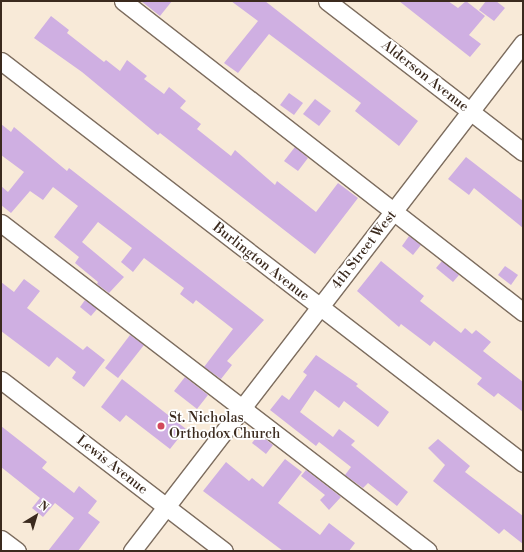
<!DOCTYPE html>
<html>
<head>
<meta charset="utf-8">
<style>
  body { margin:0 }
  #map { position:relative; width:524px; height:552px; overflow:hidden; background:#f8ead8; font-family:"Libre Bodoni",serif }
  div>[style] { position:absolute }
  .building>* { inset:0; background:#cfafe2 }
  .roads { filter:drop-shadow(1px 0 #7d6d5f) drop-shadow(-1px 0 #7d6d5f) drop-shadow(0 1px #7d6d5f) drop-shadow(0 -1px #7d6d5f) }
  .minor>* { height:17px; margin:-8.5px; padding:0 8.5px; transform-origin:8.5px; border-radius:8.5px; background:#fff }
  .dots>* { width:11px; height:11px; translate:-50% -50%; box-sizing:border-box; border:2px solid #fff; border-radius:50% }
  span { translate:-50% -50%; white-space:nowrap; text-align:center; line-height:1.15; -webkit-text-stroke:3.5px #fff; paint-order:stroke }
  .street-label { font-size:14px; color:#3b2a1e }
  .poi-label { font-size:14px; color:#3b2a1e }
  .left { translate:0 -50%; text-align:left }
  .frame { position:absolute; inset:0; border:2px solid #3b2a1e; pointer-events:none }
  .north { position:absolute; left:16px; top:496px; width:40px; height:40px; -webkit-text-stroke:3px #fff; paint-order:stroke; rotate:38deg; font-size:11px; font-weight:700; line-height:16px; text-align:center; color:#3b2a1e }
  .north::after { content:''; display:block; margin:auto; width:14px; height:18px; background:#3b2a1e; clip-path:polygon(50% 0,100% 100%,50% 72%,0 100%) }
</style>
</head>
<body>
<div id="map">
  <div class="building">
    <div style="clip-path:polygon(141px 1px,172px 1px,160px 16px)"></div>
    <div style="clip-path:polygon(231px 1px,265px 1px,418px 121px,399px 146px,355px 111px,361px 103px,269px 34px,238px 73px,224px 63px,258px 21px)"></div>
    <div style="clip-path:polygon(399px 1px,448px 1px,458px 8px,466px 1px,485px 16px,469px 35px,481px 44px,470px 57px)"></div>
    <div style="clip-path:polygon(486px 1px,496px 1px,505px 8px,494px 21px,479px 10px)"></div>
    <div style="clip-path:polygon(51px 16px,69px 30px,67px 33px,104px 62px,106px 60px,120px 71px,127px 60px,147px 76px,144px 79px,164px 94px,169px 87px,186px 101px,180px 108px,201px 124px,197px 129px,231px 156px,235px 150px,275px 185px,277px 181px,316px 212px,338px 183px,358px 198px,315px 254px,160px 133px,158px 135px,82px 72px,34px 38px)"></div>
    <div style="clip-path:polygon(289px 93px,303px 103px,294px 115px,280px 105px)"></div>
    <div style="clip-path:polygon(315px 99px,331px 111px,319px 126px,303px 114px)"></div>
    <div style="clip-path:polygon(1px 124px,11px 132px,14px 127px,67px 171px,69px 168px,264px 320px,227px 361px,232px 365px,221px 379px,204px 367px,233px 329px,196px 300px,193px 304px,180px 294px,184px 288px,144px 258px,133px 272px,121px 262px,132px 248px,98px 222px,82px 242px,124px 277px,109px 293px,97px 284px,98px 282px,75px 263px,79px 257px,54px 237px,78px 206px,53px 187px,43px 200px,30px 191px,11px 213px,1px 205px,1px 186px,8px 192px,24px 172px,1px 155px)"></div>
    <div style="clip-path:polygon(295px 147px,308px 158px,298px 171px,284px 161px)"></div>
    <div style="clip-path:polygon(466px 157px,523px 201px,523px 228px,474px 188px,469px 195px,448px 179px)"></div>
    <div style="clip-path:polygon(409px 236px,421px 245px,413px 255px,402px 246px)"></div>
    <div style="clip-path:polygon(381px 261px,424px 296px,420px 301px,461px 333px,465px 328px,472px 334px,476px 330px,491px 342px,483px 351px,523px 382px,523px 412px,498px 393px,494px 397px,477px 384px,482px 378px,434px 341px,430px 346px,401px 324px,399px 327px,357px 291px)"></div>
    <div style="clip-path:polygon(442px 261px,459px 275px,453px 282px,436px 268px)"></div>
    <div style="clip-path:polygon(505px 266px,518px 275px,511px 285px,498px 275px)"></div>
    <div style="clip-path:polygon(24px 279px,40px 291px,27px 308px,83px 350px,87px 346px,105px 360px,84px 387px,72px 378px,76px 372px,57px 357px,49px 367px,1px 331px,1px 282px,14px 292px)"></div>
    <div style="clip-path:polygon(85px 300px,97px 309px,91px 316px,80px 307px)"></div>
    <div style="clip-path:polygon(130px 335px,144px 345px,118px 378px,105px 368px)"></div>
    <div style="clip-path:polygon(316px 355px,358px 384px,356px 386px,389px 412px,378px 427px,344px 401px,339px 408px,315px 390px,300px 412px,333px 437px,339px 429px,355px 441px,351px 445px,408px 492px,397px 506px,368px 483px,363px 488px,356px 483px,345px 475px,351px 467px,319px 442px,316px 446px,270px 410px,282px 395px,289px 400px,307px 375px,303px 372px)"></div>
    <div style="clip-path:polygon(185px 377px,208px 395px,197px 409px,174px 391px)"></div>
    <div style="clip-path:polygon(122px 379px,186px 429px,170px 449px,126px 415px,120px 422px,101px 407px)"></div>
    <div style="clip-path:polygon(1px 426px,47px 462px,42px 468px,74px 493px,79px 486px,97px 501px,88px 513px,100px 522px,78px 551px,48px 551px,74px 518px,55px 503px,43px 517px,32px 508px,40px 498px,1px 467px)"></div>
    <div style="clip-path:polygon(259px 434px,273px 445px,266px 454px,252px 443px)"></div>
    <div style="clip-path:polygon(438px 439px,470px 466px,465px 472px,523px 516px,523px 544px,504px 529px,499px 534px,433px 481px,445px 465px,428px 448px)"></div>
    <div style="clip-path:polygon(285px 459px,302px 472px,278px 503px,320px 535px,329px 523px,355px 543px,349px 551px,283px 551px,203px 491px,226px 462px,249px 481px,252px 478px,263px 487px)"></div>
    <div style="clip-path:polygon(306px 470px,341px 497px,329px 510px,320px 500px,325px 495px,301px 476px)"></div>
  </div>
  <div class="roads">
    <div class="minor">
      <div style="left:123px;top:1px;width:507px;rotate:37.87deg"></div>
      <div style="left:327px;top:1px;width:247px;rotate:37.6deg"></div>
      <div style="left:1px;top:61px;width:659px;rotate:37.6deg"></div>
      <div style="left:1px;top:223px;width:538px;rotate:37.53deg"></div>
      <div style="left:1px;top:380px;width:281px;rotate:37.5deg"></div>
      <div style="left:1px;top:539px;width:20px;rotate:37deg"></div>
      <div style="left:132px;top:551px;width:641px;rotate:-52.42deg"></div>
    </div>
  </div>
  <div class="dots">
    <div style="left:161px;top:426px;background:#d1495b"></div>
  </div>
  <div class="street-label">
    <span style="left:425px;top:76px;rotate:38deg">Alderson Avenue</span>
    <span style="left:364px;top:250px;rotate:-52deg">4th Street West</span>
    <span style="left:261px;top:262px;rotate:38deg">Burlington Avenue</span>
    <span style="left:112px;top:465px;rotate:38deg">Lewis Avenue</span>
  </div>
  <div class="poi-label">
    <span class="left" style="left:169px;top:426px">St. Nicholas<br>Orthodox Church</span>
  </div>
  <div class="frame"></div>
  <div class="north">N</div>
</div>
</body>
</html>
